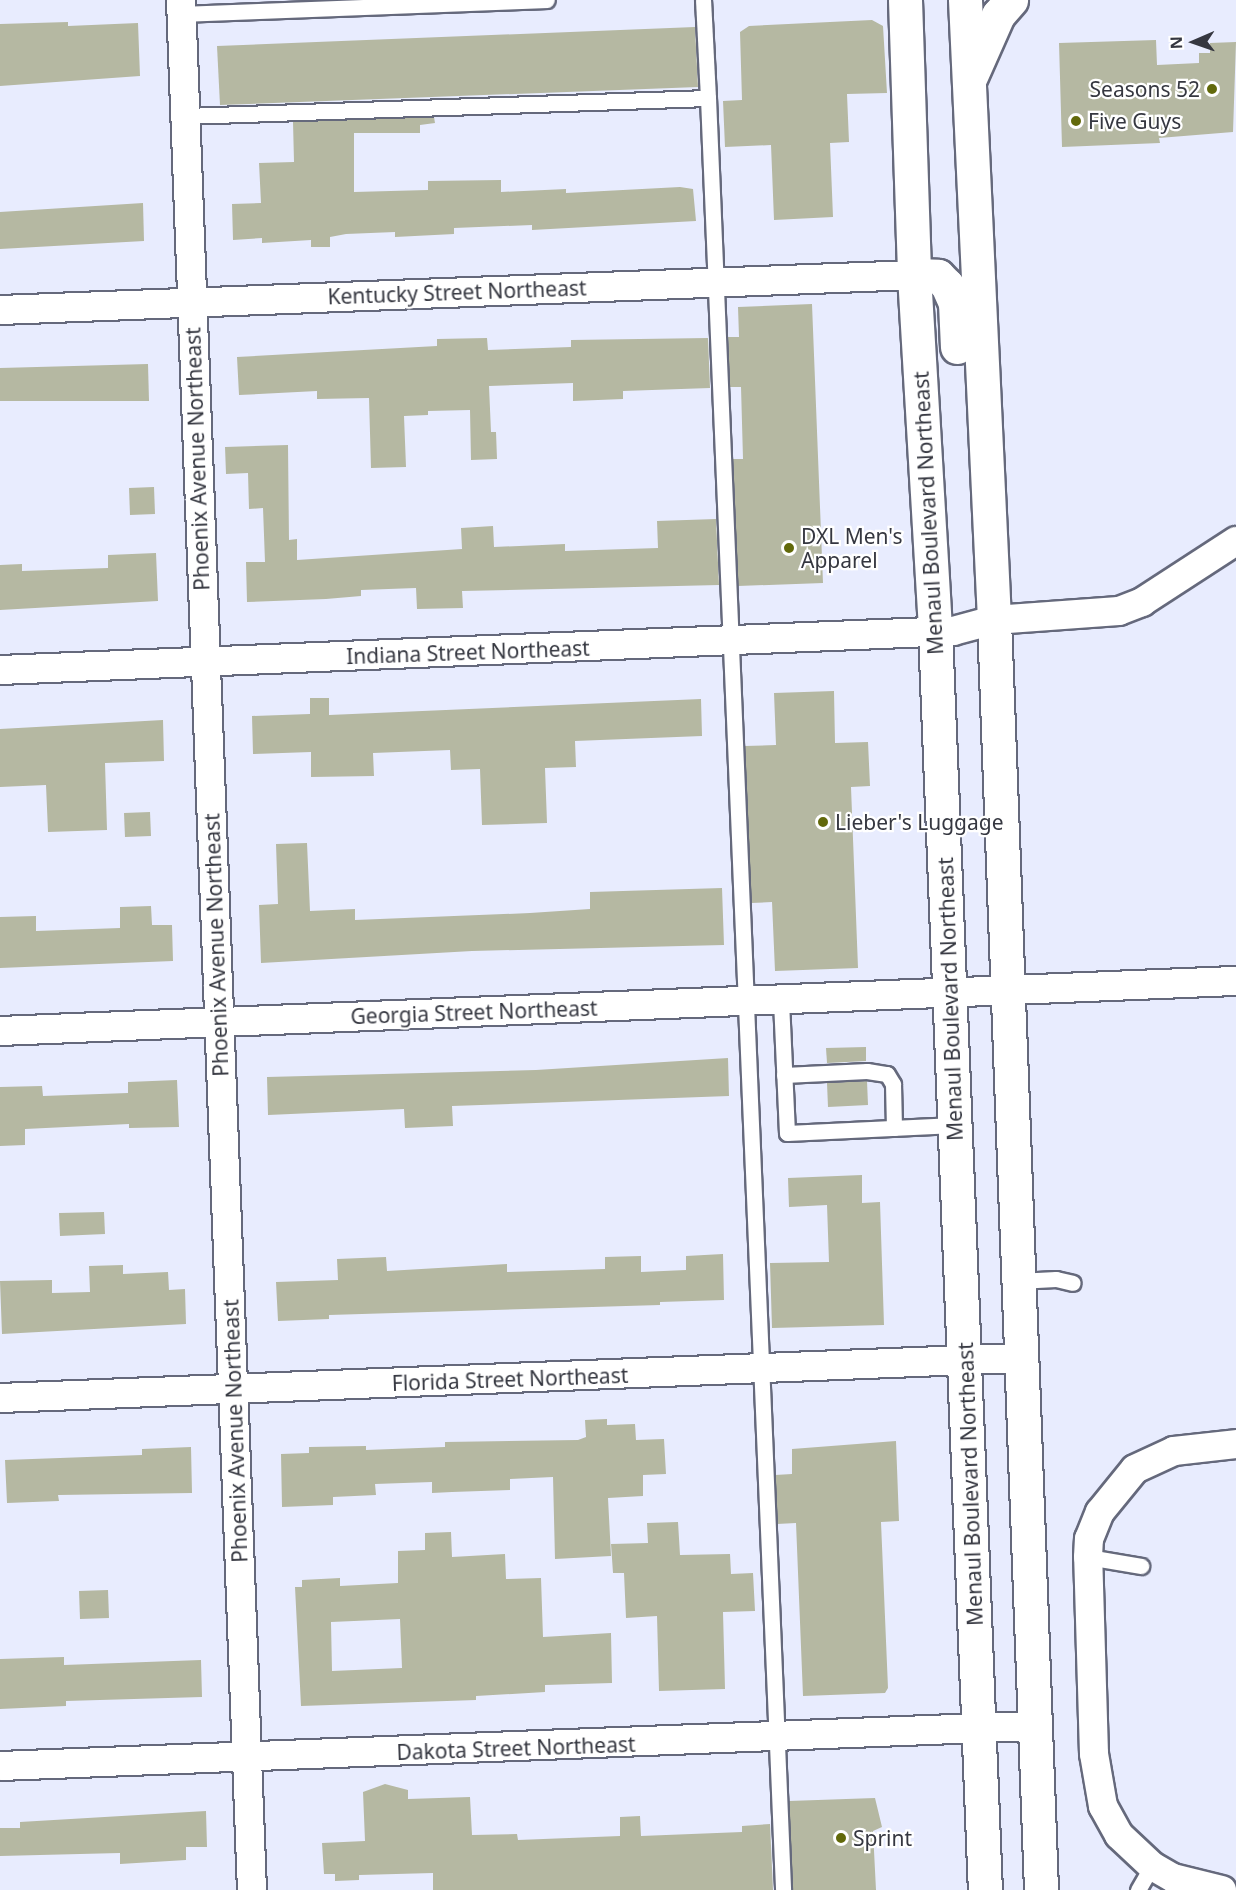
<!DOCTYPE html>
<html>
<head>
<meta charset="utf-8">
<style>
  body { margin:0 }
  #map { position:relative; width:1236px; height:1890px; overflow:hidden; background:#e8ecfe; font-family:"Noto Sans",sans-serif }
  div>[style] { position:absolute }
  .building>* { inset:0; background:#b5b8a2 }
  .roads { filter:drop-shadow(2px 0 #65697c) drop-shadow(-2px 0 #65697c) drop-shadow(0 2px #65697c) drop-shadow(0 -2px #65697c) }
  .lane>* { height:15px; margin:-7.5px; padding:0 7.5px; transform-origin:7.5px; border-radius:7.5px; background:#fff }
  .street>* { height:28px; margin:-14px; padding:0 14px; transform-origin:14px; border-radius:14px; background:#fff }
  .secondary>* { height:33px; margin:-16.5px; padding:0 16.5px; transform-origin:16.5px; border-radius:16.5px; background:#fff }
  .dots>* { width:16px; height:16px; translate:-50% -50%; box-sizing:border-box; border:3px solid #fff; border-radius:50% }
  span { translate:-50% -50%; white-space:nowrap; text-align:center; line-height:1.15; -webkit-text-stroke:4.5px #fff; paint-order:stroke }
  .poi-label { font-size:21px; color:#353740 }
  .right { translate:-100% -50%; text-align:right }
  .left { translate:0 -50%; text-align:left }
  .street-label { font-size:21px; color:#353740 }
  .north { position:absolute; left:1164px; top:12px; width:60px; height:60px; -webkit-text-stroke:4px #fff; paint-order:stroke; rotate:268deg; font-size:16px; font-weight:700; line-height:24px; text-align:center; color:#353740 }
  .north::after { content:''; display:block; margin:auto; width:21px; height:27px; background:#353740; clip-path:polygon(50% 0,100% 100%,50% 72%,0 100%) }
</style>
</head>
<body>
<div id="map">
  <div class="building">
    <div style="clip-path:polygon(872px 20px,883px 26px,887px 93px,847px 94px,849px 142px,830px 143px,833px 217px,774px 220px,771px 145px,725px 147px,723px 101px,742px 100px,740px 32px,749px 26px)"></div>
    <div style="clip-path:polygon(68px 22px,68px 26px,138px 23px,140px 76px,0 86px,0 24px)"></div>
    <div style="clip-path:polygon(695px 27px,698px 87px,220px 105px,217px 46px)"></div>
    <div style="clip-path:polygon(1156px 40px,1157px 65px,1199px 63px,1199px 53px,1210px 53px,1210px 43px,1236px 42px,1233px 132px,1159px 138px,1160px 143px,1062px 147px,1059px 43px)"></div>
    <div style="clip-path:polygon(434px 117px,435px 123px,420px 125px,420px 133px,354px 133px,354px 192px,428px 190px,428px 181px,501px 180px,501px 192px,566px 189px,566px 193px,680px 187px,693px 189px,696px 221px,532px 230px,532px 225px,454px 228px,454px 234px,395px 237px,395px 232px,346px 234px,330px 237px,330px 247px,311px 247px,311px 240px,262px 243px,262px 238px,233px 240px,232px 204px,261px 203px,259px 163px,294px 162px,293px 122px)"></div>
    <div style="clip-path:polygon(143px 203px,144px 241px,0 249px,0 212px)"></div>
    <div style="clip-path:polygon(812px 304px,823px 583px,738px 586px,733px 459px,743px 459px,741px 387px,730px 387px,728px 337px,739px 337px,738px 307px)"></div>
    <div style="clip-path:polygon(487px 338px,488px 350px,571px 347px,571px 340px,708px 338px,710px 388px,623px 391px,623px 399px,573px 401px,573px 383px,489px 386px,491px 432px,496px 432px,497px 459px,471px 460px,470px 410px,428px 411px,428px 415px,404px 416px,406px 467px,371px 468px,369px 398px,317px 399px,317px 391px,239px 395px,237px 357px,437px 346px,437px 339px)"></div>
    <div style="clip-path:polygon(148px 364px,149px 401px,0 401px,0 368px)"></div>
    <div style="clip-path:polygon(288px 445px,289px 540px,297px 539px,297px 560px,462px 549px,461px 528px,493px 526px,494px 547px,565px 544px,565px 551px,658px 548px,657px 521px,716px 519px,719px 585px,462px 591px,463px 608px,417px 609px,416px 588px,361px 590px,361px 596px,326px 599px,247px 602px,246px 562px,265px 562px,263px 508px,249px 509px,248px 473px,226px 474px,225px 447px)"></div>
    <div style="clip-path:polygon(154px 487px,155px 514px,130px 515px,129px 488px)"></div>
    <div style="clip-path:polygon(156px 553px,158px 601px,0 610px,0 565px,22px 564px,22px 571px,108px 568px,108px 555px)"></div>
    <div style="clip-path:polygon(834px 691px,835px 743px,868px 742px,870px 786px,851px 787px,858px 968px,775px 971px,772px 902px,751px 903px,745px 746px,776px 745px,774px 693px)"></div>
    <div style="clip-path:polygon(310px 698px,329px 698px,329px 715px,701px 699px,702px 736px,575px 741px,576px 767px,545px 768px,547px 823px,482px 825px,480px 769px,451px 770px,450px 750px,373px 753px,374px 776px,311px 777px,311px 752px,253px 754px,252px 716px,310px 714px)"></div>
    <div style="clip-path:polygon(163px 720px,164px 761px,105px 763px,107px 830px,48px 832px,46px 785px,0 787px,0 729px)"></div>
    <div style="clip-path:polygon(150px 812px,151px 836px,125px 837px,124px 813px)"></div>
    <div style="clip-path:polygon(307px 843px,310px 911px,355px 909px,355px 920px,530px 913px,590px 909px,590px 892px,722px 888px,724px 945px,472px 951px,261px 963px,259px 905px,278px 904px,276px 844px)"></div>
    <div style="clip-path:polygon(151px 906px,152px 925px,172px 925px,173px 961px,0 968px,0 917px,36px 916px,36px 931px,120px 928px,120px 907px)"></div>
    <div style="clip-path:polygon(866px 1047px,866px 1061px,827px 1063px,826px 1048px)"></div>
    <div style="clip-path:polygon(728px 1058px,729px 1096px,452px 1106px,453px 1126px,405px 1128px,404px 1109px,268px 1115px,267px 1077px,536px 1070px)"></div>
    <div style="clip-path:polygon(177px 1080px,179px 1127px,129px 1128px,129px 1124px,25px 1129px,25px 1145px,0 1146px,0 1087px,42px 1086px,43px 1096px,128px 1093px,128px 1082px)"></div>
    <div style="clip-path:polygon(867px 1081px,868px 1105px,828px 1107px,827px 1083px)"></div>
    <div style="clip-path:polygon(862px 1175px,862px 1203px,880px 1202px,884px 1325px,772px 1328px,770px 1263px,829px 1262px,827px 1205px,789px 1207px,788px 1178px)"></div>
    <div style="clip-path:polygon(104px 1212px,105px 1234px,60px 1236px,59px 1213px)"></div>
    <div style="clip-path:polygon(723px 1254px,724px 1300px,660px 1302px,660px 1305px,329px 1315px,329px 1319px,278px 1321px,276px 1282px,338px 1280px,337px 1259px,386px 1257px,387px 1271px,507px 1264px,507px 1272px,605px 1269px,605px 1257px,641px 1256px,641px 1272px,686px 1270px,686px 1256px)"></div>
    <div style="clip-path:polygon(123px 1265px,123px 1274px,168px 1272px,169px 1290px,185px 1289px,186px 1324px,2px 1334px,0 1281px,52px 1280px,52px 1293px,90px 1292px,89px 1266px)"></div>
    <div style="clip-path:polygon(607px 1419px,607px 1425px,635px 1424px,636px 1440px,664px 1439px,666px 1474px,643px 1475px,643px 1496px,608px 1498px,611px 1556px,555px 1559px,553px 1477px,510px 1479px,510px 1490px,452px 1492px,432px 1493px,432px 1482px,375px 1484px,376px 1495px,333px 1497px,333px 1505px,282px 1507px,281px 1454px,309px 1453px,309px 1447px,366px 1446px,366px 1450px,445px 1447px,445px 1442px,578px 1440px,586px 1437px,585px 1420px)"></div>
    <div style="clip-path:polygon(896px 1441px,899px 1521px,881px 1522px,888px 1688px,885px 1693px,803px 1696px,796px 1523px,777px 1524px,775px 1475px,792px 1474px,792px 1449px)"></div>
    <div style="clip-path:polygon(191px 1447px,192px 1493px,58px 1495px,59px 1501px,7px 1503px,5px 1460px,142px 1455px,142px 1449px)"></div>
    <div style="clip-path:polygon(678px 1522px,680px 1555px,730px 1554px,731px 1574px,753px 1573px,755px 1611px,723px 1612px,725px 1689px,659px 1691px,657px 1616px,626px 1618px,624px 1573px,613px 1573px,611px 1544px,648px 1543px,647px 1523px)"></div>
    <div style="clip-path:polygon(evenodd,451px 1532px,452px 1557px,505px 1554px,506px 1579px,541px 1578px,543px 1637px,611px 1633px,612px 1683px,545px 1685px,545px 1692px,476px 1696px,476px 1700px,301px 1706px,295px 1587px,302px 1587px,302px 1580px,340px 1578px,340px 1586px,398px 1583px,398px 1551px,425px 1550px,425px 1533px,451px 1532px,400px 1619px,402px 1668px,332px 1671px,331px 1622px,400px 1619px)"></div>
    <div style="clip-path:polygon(108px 1590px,109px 1618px,80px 1619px,79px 1591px)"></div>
    <div style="clip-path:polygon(64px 1657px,64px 1665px,201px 1660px,202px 1697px,66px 1701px,66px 1706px,0 1709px,0 1659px)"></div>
    <div style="clip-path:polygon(385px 1784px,408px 1790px,408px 1799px,470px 1797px,472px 1835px,517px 1834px,518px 1840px,620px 1836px,620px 1817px,640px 1816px,641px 1836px,742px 1832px,742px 1826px,770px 1824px,773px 1890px,433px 1890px,433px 1873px,359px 1875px,359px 1880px,335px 1881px,335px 1874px,324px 1874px,322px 1843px,365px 1841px,363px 1792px)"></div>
    <div style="clip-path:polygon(875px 1798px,882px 1827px,873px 1831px,876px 1890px,793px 1890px,789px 1801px)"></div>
    <div style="clip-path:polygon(206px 1811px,207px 1847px,186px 1847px,186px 1860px,120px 1864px,120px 1853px,0 1856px,0 1828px,20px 1828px,20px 1822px)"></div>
  </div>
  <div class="roads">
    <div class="lane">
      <div style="left:181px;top:14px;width:366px;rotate:-2.2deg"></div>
      <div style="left:708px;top:98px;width:1794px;rotate:87.6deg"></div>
      <div style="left:185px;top:116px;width:523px;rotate:-1.97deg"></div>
      <div style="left:708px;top:98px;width:98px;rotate:-92.9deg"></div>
      <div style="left:781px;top:1001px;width:132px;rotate:87.4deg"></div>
      <div style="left:787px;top:1133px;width:168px;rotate:-2.7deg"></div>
      <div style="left:784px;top:1075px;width:83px;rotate:-2.8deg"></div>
      <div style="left:867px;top:1071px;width:20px;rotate:9deg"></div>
      <div style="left:887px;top:1074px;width:12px;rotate:59deg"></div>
      <div style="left:893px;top:1084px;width:44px;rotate:88.7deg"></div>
      <div style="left:1017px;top:1281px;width:39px;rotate:-3deg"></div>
      <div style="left:1056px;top:1279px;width:17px;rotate:13deg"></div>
      <div style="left:1088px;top:1557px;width:54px;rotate:9.6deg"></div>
      <div style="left:1138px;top:1890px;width:28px;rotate:-60deg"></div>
    </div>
    <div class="street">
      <div style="left:181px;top:0;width:1891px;rotate:87.85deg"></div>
      <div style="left:0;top:310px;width:915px;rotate:-2.19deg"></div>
      <div style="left:0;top:670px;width:954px;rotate:-2.34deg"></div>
      <div style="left:953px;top:631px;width:42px;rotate:-15deg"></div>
      <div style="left:994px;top:620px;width:125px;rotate:-4.1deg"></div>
      <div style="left:1119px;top:611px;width:25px;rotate:-21deg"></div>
      <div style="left:1142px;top:602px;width:112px;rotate:-33deg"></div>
      <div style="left:0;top:1031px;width:1237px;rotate:-2.32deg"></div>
      <div style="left:0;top:1398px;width:1020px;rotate:-2.25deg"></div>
      <div style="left:0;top:1766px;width:1034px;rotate:-2.22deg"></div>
      <div style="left:1222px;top:1890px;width:50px;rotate:-166.2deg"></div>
      <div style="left:1173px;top:1878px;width:24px;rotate:-150deg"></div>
      <div style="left:1152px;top:1866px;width:45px;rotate:-136.8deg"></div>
      <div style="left:1119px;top:1835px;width:33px;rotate:-119deg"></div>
      <div style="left:1103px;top:1806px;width:53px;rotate:-99.8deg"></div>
      <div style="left:1094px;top:1754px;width:197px;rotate:-91.7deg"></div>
      <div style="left:1088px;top:1557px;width:18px;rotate:-87deg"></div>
      <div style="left:1089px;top:1539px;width:29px;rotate:-68deg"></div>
      <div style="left:1100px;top:1512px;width:55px;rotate:-50.9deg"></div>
      <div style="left:1135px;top:1469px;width:43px;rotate:-24.8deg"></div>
      <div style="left:1174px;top:1451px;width:62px;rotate:-6.4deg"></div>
    </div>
    <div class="secondary">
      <div style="left:905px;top:0;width:275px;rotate:88.1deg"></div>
      <div style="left:914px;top:275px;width:357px;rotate:86.6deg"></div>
      <div style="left:935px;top:631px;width:1260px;rotate:87.73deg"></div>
      <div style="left:965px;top:0;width:621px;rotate:87.32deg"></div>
      <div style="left:994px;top:620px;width:1271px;rotate:87.88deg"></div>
      <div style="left:971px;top:76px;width:67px;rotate:-66.1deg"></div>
      <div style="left:998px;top:15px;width:20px;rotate:-49deg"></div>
      <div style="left:914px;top:275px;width:24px;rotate:2deg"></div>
      <div style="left:938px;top:276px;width:13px;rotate:45deg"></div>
      <div style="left:947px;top:285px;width:20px;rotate:66deg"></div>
      <div style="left:955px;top:303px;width:44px;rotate:87.4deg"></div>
    </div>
  </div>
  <div class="dots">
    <div style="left:1212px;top:89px;background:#62690b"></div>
    <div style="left:1076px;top:121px;background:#62690b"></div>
    <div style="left:789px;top:548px;background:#62690b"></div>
    <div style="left:823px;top:822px;background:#62690b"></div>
    <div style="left:841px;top:1838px;background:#62690b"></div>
  </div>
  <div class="poi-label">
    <span class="right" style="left:1200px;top:89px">Seasons 52</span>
    <span class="left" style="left:1088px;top:121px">Five Guys</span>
    <span class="left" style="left:801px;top:548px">DXL Men's<br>Apparel</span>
    <span class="left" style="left:835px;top:822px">Lieber's Luggage</span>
    <span class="left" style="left:853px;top:1838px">Sprint</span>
  </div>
  <div class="street-label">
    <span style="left:457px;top:292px;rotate:-2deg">Kentucky Street Northeast</span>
    <span style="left:197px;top:459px;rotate:-92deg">Phoenix Avenue Northeast</span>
    <span style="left:928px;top:513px;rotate:-93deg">Menaul Boulevard Northeast</span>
    <span style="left:468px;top:652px;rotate:-2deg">Indiana Street Northeast</span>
    <span style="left:216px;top:945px;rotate:-92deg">Phoenix Avenue Northeast</span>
    <span style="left:950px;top:999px;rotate:-92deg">Menaul Boulevard Northeast</span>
    <span style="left:474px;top:1012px;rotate:-2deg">Georgia Street Northeast</span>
    <span style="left:510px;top:1379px;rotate:-2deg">Florida Street Northeast</span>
    <span style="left:235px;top:1431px;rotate:-92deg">Phoenix Avenue Northeast</span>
    <span style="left:970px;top:1484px;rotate:-92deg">Menaul Boulevard Northeast</span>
    <span style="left:516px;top:1748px;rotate:-2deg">Dakota Street Northeast</span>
  </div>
  <div class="north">N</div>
</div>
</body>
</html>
